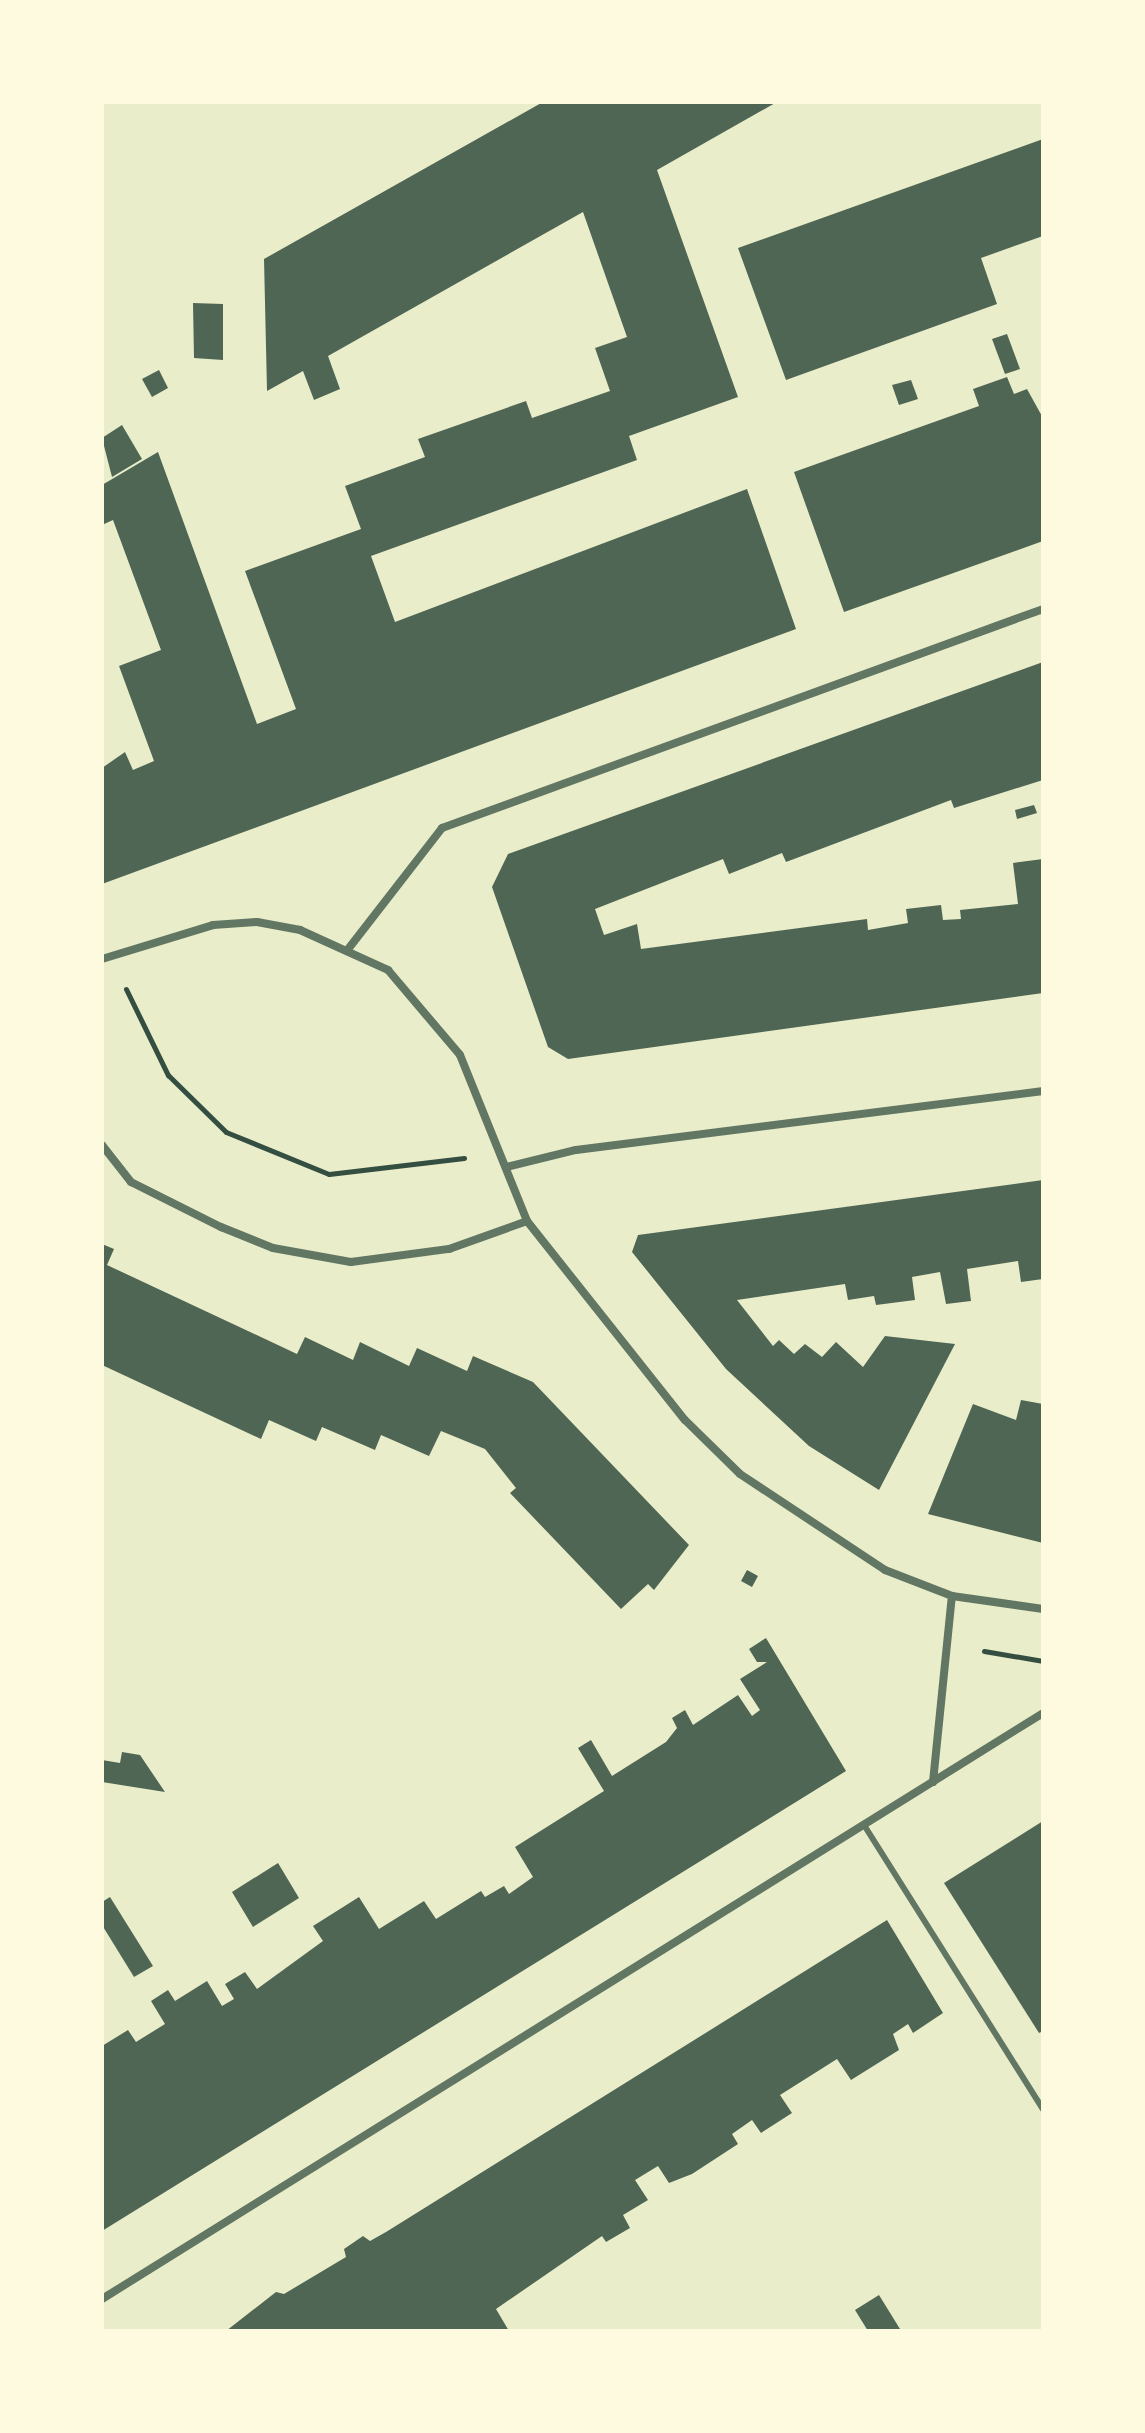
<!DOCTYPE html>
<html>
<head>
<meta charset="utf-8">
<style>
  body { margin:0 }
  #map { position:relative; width:1145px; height:2433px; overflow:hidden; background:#e9edc9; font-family:Karla,sans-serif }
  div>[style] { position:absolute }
  .building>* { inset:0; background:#4f6655 }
  .path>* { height:5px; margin:-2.5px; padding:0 2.5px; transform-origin:2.5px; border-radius:2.5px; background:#344e41 }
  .service>* { height:6px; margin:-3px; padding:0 3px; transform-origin:3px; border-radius:3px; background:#617663 }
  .minor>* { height:8px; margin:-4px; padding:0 4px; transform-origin:4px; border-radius:4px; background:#617663 }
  span { translate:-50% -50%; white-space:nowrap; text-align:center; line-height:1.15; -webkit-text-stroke:6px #fefae0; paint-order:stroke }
  .frame { position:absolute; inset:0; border:104px solid #fefae0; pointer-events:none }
</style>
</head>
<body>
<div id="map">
  <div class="building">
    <div style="clip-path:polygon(543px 102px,777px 102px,657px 170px,738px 397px,629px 436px,637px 460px,371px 556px,395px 622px,747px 489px,796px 629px,102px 884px,102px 768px,125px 752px,133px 770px,154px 761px,119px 666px,161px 650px,113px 520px,102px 525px,102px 485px,158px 452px,257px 724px,296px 709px,245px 571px,361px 529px,345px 486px,425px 457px,418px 439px,526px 401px,532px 418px,610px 391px,595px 348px,627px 337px,583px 212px,328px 356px,340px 389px,314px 400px,303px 371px,267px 391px,264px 259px)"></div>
    <div style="clip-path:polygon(1043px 139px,1043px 236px,981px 258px,997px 304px,786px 380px,738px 248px)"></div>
    <div style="clip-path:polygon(193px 303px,223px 304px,223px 360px,194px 358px)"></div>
    <div style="clip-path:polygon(1007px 334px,1020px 369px,1005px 374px,992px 339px)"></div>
    <div style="clip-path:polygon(159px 370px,168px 388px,152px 397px,142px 379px)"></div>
    <div style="clip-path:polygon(1007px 377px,1014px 394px,1027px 389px,1043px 418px,1043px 541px,844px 612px,794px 472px,979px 406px,973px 389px)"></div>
    <div style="clip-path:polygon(911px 380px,918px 399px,899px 405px,892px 385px)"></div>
    <div style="clip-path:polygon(122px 425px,142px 459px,112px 477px,102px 438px)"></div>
    <div style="clip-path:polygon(1043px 662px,1043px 780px,954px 808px,951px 800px,786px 862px,782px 853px,729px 874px,723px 859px,595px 909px,604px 935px,637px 924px,641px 949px,867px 919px,868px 930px,908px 923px,906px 909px,941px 905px,943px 920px,961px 919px,960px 910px,1018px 904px,1013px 863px,1043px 859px,1043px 993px,568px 1059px,548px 1047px,492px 887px,508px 854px)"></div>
    <div style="clip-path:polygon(1034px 805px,1037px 813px,1017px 819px,1015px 810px)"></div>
    <div style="clip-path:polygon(1043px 1180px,1043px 1279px,1021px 1282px,1018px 1261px,967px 1269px,971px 1301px,946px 1304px,940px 1272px,912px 1277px,915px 1300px,876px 1305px,874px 1296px,848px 1300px,845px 1284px,737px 1300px,773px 1346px,779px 1340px,794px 1354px,805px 1344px,822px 1357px,836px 1342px,863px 1367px,885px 1336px,955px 1344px,879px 1490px,809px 1446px,726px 1369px,632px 1252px,638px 1235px)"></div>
    <div style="clip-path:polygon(102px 1244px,114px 1249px,107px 1265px,297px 1354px,305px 1337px,353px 1360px,360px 1342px,409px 1366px,417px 1348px,467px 1371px,473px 1356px,533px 1382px,689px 1545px,654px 1590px,648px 1584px,621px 1609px,510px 1493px,516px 1488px,485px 1449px,441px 1431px,429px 1456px,381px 1435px,375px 1450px,322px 1427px,316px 1441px,269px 1420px,261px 1439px,102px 1365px)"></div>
    <div style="clip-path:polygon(1021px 1400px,1043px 1404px,1043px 1543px,928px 1514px,973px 1404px,1016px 1420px)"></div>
    <div style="clip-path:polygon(747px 1570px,758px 1576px,752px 1587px,741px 1581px)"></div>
    <div style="clip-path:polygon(766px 1638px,846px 1771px,102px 2231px,102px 2046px,128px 2030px,136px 2042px,165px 2024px,151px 2001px,168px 1990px,175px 2001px,207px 1981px,222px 2006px,234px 1999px,225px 1984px,245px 1972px,257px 1989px,323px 1941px,313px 1926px,359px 1897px,379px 1929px,424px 1901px,436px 1919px,481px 1891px,485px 1897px,504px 1886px,509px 1894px,533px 1877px,515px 1847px,604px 1791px,578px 1748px,591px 1740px,612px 1776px,666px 1742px,677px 1728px,672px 1718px,685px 1710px,693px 1725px,738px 1695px,752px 1716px,760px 1710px,740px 1679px,767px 1662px,757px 1662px,749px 1649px)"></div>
    <div style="clip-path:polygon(122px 1752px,140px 1755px,165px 1792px,102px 1782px,102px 1760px,120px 1763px)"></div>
    <div style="clip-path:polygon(1043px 1821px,1043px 2031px,1039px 2033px,944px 1883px)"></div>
    <div style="clip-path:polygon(278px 1863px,299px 1898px,253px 1927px,232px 1892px)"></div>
    <div style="clip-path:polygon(110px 1897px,153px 1966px,134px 1977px,102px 1925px,102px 1902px)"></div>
    <div style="clip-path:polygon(887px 1920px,943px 2013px,913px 2033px,908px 2024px,893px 2034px,899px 2050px,851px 2080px,837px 2059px,780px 2095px,792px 2113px,761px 2133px,752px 2120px,732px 2134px,738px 2144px,692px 2174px,669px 2183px,658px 2166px,635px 2180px,648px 2200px,623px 2215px,630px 2228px,606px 2242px,602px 2236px,496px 2309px,509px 2331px,226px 2331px,276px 2292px,284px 2294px,346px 2257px,344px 2249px,363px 2236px,370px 2241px,386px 2232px)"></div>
    <div style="clip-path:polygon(879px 2295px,900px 2329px,896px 2331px,868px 2331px,855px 2310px)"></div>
  </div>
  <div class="path">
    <div style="left:126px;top:989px;width:96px;rotate:64deg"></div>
    <div style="left:168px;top:1075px;width:81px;rotate:44.5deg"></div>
    <div style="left:226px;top:1132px;width:111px;rotate:22.2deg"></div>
    <div style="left:329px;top:1174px;width:136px;rotate:-6.8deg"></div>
    <div style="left:984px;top:1651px;width:60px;rotate:9.6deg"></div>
  </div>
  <div class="service">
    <div style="left:864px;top:1825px;width:336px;rotate:57.8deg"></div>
  </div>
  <div class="minor">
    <div style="left:349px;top:948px;width:152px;rotate:-52.2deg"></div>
    <div style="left:442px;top:828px;width:640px;rotate:-20.02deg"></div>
    <div style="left:102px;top:959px;width:116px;rotate:-17deg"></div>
    <div style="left:213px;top:925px;width:44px;rotate:-3.9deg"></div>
    <div style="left:257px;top:922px;width:44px;rotate:10.5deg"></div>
    <div style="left:300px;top:930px;width:97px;rotate:24.4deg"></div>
    <div style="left:388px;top:970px;width:111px;rotate:49.7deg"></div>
    <div style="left:460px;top:1055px;width:179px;rotate:68deg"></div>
    <div style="left:527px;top:1221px;width:254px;rotate:51.6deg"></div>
    <div style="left:685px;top:1420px;width:77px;rotate:44.5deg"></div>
    <div style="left:740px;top:1474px;width:174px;rotate:33.5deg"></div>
    <div style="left:885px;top:1570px;width:72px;rotate:21.2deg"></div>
    <div style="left:952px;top:1596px;width:92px;rotate:8.1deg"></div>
    <div style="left:102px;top:1145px;width:47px;rotate:51.9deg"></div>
    <div style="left:131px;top:1182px;width:101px;rotate:26.6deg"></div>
    <div style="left:221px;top:1227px;width:56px;rotate:22deg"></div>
    <div style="left:273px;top:1248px;width:79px;rotate:10.2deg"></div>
    <div style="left:351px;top:1262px;width:99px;rotate:-7.6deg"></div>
    <div style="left:449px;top:1249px;width:83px;rotate:-19.7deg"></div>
    <div style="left:506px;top:1167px;width:72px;rotate:-13.7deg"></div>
    <div style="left:576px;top:1150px;width:471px;rotate:-7.2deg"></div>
    <div style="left:933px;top:1782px;width:187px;rotate:-84.2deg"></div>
    <div style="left:102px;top:2299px;width:1109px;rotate:-31.91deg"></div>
  </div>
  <div class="frame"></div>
</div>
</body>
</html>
